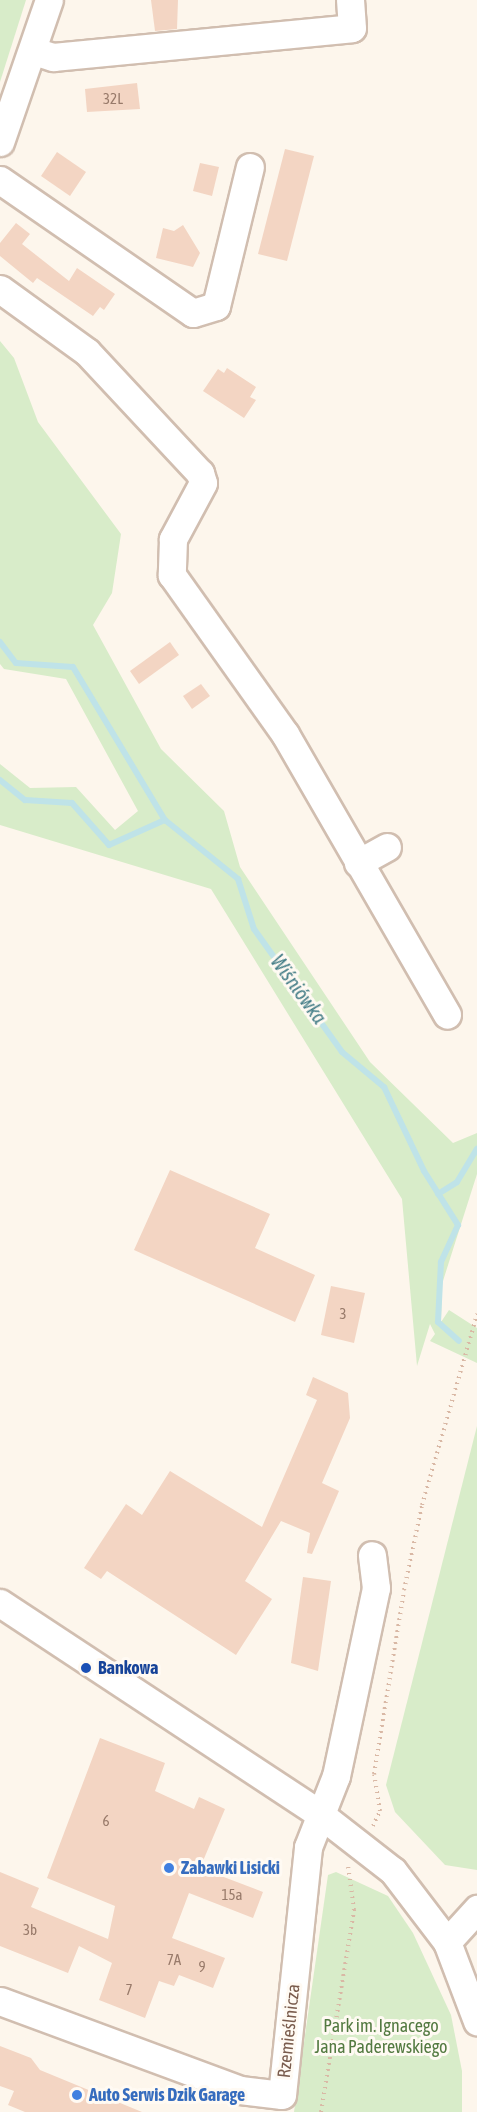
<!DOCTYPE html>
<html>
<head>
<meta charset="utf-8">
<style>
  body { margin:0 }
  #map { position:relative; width:477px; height:2112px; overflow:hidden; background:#fdf6ec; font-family:"Asap Condensed",sans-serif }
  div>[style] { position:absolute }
  .green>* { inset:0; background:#d8ecc9 }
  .stream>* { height:6px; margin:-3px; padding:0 3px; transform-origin:3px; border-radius:3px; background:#bfe3e8 }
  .building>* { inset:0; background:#f3d5c3 }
  .path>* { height:4px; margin-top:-2px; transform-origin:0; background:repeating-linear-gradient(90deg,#d9b8a5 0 1.5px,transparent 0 6px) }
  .roads { filter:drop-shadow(2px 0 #d1beb0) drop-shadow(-2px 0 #d1beb0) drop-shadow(0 2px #d1beb0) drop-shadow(0 -2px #d1beb0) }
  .minor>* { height:27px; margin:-13.5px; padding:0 13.5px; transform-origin:13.5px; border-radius:13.5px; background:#fff }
  .dots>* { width:16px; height:16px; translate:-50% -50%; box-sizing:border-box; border:3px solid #fffaf3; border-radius:50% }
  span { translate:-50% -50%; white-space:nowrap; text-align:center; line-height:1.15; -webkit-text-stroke:6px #fffaf3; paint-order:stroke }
  .number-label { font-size:15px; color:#987a6a }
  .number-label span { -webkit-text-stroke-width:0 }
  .transit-label { font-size:18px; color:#164399; font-weight:700 }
  .left { translate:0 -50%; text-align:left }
  .shop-label { font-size:18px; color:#366cbe; font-weight:700 }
  .park-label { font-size:18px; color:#537a41 }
  .street-label { font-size:18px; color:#7a5c4d }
  .water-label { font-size:20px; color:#437c86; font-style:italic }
</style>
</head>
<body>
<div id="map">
  <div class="green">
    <div style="clip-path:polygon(0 0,26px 0,0 82px)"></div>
    <div style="clip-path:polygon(0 341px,14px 358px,38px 422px,121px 534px,112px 593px,93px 625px,161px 749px,224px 811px,240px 867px,370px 1062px,453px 1143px,477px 1133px,477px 1174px,442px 1284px,441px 1322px,449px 1310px,477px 1328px,477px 1363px,430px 1341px,435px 1334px,430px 1324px,417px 1366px,402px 1199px,211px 889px,0 825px,0 764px,30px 788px,76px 787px,115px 830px,138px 811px,66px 679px,4px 669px,0 664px)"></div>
    <div style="clip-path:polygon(477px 1426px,477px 1870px,445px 1865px,395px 1812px,386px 1785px)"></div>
    <div style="clip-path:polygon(336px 1872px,388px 1896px,413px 1933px,451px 2015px,462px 2071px,462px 2112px,294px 2112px,328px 1875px)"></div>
  </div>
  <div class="stream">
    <div style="left:0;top:642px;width:26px;rotate:53deg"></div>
    <div style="left:16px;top:663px;width:57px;rotate:4deg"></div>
    <div style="left:73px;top:667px;width:179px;rotate:59deg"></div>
    <div style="left:0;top:780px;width:32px;rotate:39deg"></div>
    <div style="left:25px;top:800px;width:47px;rotate:3.7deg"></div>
    <div style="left:72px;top:803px;width:56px;rotate:48.6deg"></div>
    <div style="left:109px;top:845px;width:61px;rotate:-24.1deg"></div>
    <div style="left:165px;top:820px;width:94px;rotate:38.9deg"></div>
    <div style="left:238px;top:879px;width:52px;rotate:72.3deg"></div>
    <div style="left:254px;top:929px;width:151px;rotate:54.4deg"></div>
    <div style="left:342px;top:1052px;width:55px;rotate:39.8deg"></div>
    <div style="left:384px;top:1087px;width:93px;rotate:64.5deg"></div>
    <div style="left:424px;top:1171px;width:64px;rotate:57.8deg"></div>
    <div style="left:458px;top:1225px;width:41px;rotate:114.7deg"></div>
    <div style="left:441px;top:1262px;width:60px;rotate:92.9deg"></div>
    <div style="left:438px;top:1322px;width:28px;rotate:42deg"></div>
    <div style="left:438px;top:1194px;width:22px;rotate:-32deg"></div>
    <div style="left:457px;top:1182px;width:39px;rotate:-59deg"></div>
  </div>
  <div class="building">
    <div style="clip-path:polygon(151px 0,178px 0,177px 29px,155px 31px)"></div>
    <div style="clip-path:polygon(137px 83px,140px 109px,87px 112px,85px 89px)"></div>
    <div style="clip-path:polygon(285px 149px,314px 156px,287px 261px,258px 254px)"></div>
    <div style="clip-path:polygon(57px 152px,86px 172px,70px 196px,41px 176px)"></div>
    <div style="clip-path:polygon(200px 163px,219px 167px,212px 196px,193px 191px)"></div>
    <div style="clip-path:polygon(16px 223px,30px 234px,22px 244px,69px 281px,77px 268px,115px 294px,104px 310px,100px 307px,93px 316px,37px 278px,33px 283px,0 256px,0 243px)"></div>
    <div style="clip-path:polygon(183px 225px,200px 253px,193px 267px,156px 258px,163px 228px,174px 231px)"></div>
    <div style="clip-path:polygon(227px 368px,256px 387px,250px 397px,256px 400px,244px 418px,203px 391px,218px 369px,224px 373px)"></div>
    <div style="clip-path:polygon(170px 642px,179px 655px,139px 684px,130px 671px)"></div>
    <div style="clip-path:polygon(201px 684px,210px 696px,192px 709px,183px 696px)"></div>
    <div style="clip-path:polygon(170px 1170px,270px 1214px,255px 1248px,315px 1275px,295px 1322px,134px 1250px)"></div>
    <div style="clip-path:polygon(331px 1286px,365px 1293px,354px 1343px,321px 1335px)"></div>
    <div style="clip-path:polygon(313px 1377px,348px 1393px,350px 1418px,322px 1483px,339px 1491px,312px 1554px,307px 1553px,310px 1533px,281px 1521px,245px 1581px,272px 1599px,236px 1655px,107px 1571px,101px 1579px,84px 1568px,126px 1504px,142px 1515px,170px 1471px,262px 1527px,317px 1400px,306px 1395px)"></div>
    <div style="clip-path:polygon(303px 1577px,331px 1581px,318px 1671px,291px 1663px)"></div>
    <div style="clip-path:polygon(100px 1738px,165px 1763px,155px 1791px,194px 1809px,199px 1797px,225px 1809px,200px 1868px,263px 1892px,253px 1918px,189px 1893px,172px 1938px,225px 1958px,213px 1988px,179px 1975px,174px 1986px,159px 1981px,145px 2018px,99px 2000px,112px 1963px,79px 1946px,68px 1973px,0 1946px,0 1872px,39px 1888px,31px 1907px,108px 1939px,115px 1906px,47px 1878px)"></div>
    <div style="clip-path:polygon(0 2046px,31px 2058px,40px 2070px,142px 2112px,25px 2112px,8px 2105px,14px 2091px,0 2086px)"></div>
  </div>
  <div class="path">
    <div style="left:373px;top:1826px;width:17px;rotate:-65deg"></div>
    <div style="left:380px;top:1811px;width:37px;rotate:-99deg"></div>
    <div style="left:374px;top:1774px;width:186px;rotate:-80.7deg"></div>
    <div style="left:404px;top:1590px;width:87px;rotate:-78deg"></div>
    <div style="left:422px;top:1505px;width:199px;rotate:-73.9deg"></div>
    <div style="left:321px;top:2112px;width:205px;rotate:-80.7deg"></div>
    <div style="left:354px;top:1910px;width:45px;rotate:-97.6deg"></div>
  </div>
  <div class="roads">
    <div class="minor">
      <div style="left:34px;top:51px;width:20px;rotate:18deg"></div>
      <div style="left:53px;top:57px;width:300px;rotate:-5.5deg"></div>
      <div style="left:352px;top:28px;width:28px;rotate:-94deg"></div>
      <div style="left:0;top:142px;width:150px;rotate:-71deg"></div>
      <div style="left:0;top:180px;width:234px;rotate:34.6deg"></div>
      <div style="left:193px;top:313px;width:24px;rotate:-17deg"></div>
      <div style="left:216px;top:306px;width:143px;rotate:-76.3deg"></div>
      <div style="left:0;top:289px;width:107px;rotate:35.9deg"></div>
      <div style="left:87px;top:352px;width:166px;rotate:47deg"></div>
      <div style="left:200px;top:473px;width:10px;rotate:73deg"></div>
      <div style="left:203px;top:483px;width:64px;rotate:118.2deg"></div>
      <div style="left:173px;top:539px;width:36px;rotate:92deg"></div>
      <div style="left:172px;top:575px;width:195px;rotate:54.6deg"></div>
      <div style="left:285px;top:734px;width:324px;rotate:60deg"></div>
      <div style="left:358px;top:863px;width:33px;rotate:-29deg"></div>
      <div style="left:0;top:1603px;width:385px;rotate:33.4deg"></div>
      <div style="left:321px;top:1815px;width:91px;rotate:37.9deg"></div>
      <div style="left:393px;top:1871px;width:89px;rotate:52.7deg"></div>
      <div style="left:447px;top:1942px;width:85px;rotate:69.2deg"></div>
      <div style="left:447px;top:1942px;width:45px;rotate:-47.7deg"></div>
      <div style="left:0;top:2001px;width:256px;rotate:20.3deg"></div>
      <div style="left:240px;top:2090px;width:42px;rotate:6.8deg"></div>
      <div style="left:282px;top:2095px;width:249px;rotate:-84deg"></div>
      <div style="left:308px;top:1847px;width:76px;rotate:-68.5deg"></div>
      <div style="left:336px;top:1776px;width:192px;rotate:-78deg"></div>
      <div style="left:376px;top:1588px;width:33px;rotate:-97deg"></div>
    </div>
  </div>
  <div class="dots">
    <div style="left:86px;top:1668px;background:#1a4fb4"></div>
    <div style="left:169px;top:1868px;background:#3f7fe0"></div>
    <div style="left:77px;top:2095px;background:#3f7fe0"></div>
  </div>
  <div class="number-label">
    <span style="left:113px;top:99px">32L</span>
    <span style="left:343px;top:1314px">3</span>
    <span style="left:106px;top:1821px">6</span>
    <span style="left:232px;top:1895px">15a</span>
    <span style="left:30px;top:1930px">3b</span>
    <span style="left:174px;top:1960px">7A</span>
    <span style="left:202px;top:1967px">9</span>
    <span style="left:129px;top:1990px">7</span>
  </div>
  <div class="transit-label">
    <span class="left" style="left:98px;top:1668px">Bankowa</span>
  </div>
  <div class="shop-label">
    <span class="left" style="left:181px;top:1868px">Zabawki Lisicki</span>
    <span class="left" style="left:89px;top:2095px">Auto Serwis Dzik Garage</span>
  </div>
  <div class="park-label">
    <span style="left:381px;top:2037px">Park im. Ignacego<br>Jana Paderewskiego</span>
  </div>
  <div class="street-label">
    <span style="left:289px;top:2031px;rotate:-84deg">Rzemieślnicza</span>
  </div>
  <div class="water-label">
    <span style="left:299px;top:989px;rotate:54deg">Wiśniówka</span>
  </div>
</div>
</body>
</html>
